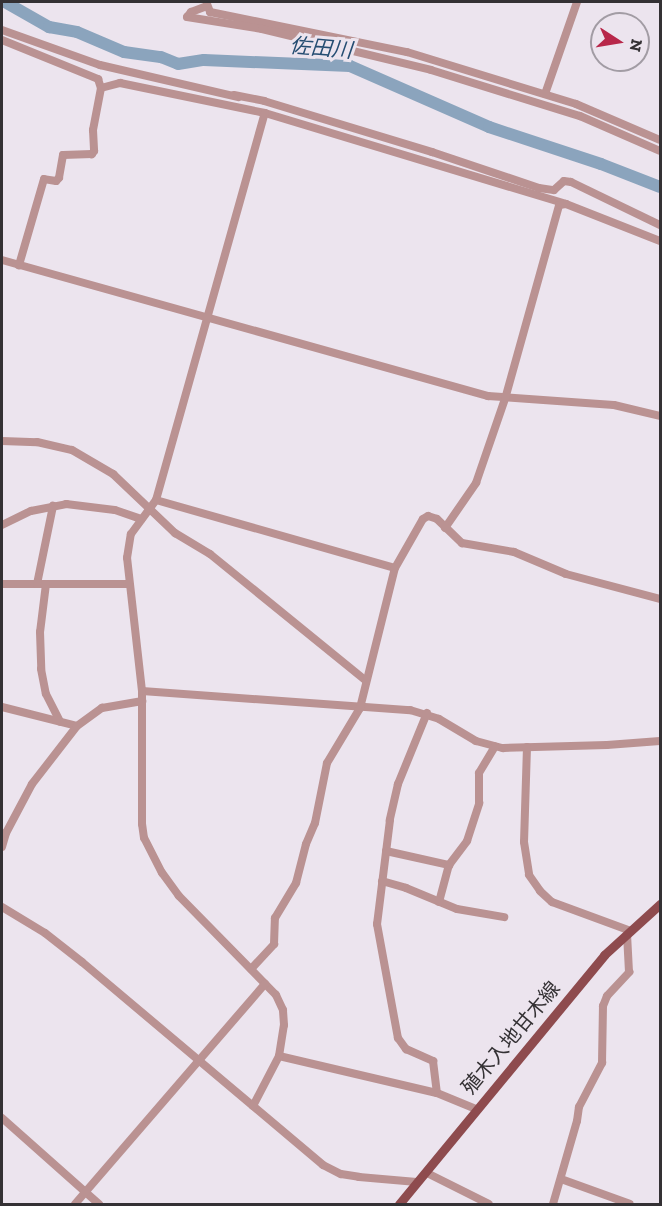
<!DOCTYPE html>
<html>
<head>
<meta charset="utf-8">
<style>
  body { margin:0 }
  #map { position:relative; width:662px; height:1206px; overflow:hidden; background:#ece4ee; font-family:"Zilla Slab","Noto Sans JP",serif }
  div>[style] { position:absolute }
  .river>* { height:12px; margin:-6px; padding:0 6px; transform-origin:6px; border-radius:6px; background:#8ba4bd }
  .minor>* { height:8px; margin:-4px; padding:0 4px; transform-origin:4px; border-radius:4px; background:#ba9292 }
  .major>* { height:9px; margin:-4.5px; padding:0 4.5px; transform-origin:4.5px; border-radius:4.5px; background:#8e4b4e }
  span { translate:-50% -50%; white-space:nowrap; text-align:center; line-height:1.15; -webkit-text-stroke:6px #ece4ee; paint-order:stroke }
  .street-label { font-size:20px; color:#343134 }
  .water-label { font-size:21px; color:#254d72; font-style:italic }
  .frame { position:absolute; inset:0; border:3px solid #343134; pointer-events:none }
  .north { position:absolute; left:590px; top:12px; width:60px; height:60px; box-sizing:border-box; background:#ece4ee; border:2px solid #a29ca4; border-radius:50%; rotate:102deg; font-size:16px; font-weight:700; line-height:24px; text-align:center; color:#343134 }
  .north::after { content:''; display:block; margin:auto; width:21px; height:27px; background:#b8274a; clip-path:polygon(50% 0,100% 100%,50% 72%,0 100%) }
</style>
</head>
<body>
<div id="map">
  <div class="river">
    <div style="left:5px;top:2px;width:51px;rotate:29.6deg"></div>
    <div style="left:49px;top:27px;width:28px;rotate:10deg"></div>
    <div style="left:77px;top:32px;width:51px;rotate:23.1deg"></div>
    <div style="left:124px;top:52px;width:37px;rotate:8deg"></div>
    <div style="left:161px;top:57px;width:18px;rotate:22deg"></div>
    <div style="left:178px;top:64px;width:26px;rotate:-9deg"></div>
    <div style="left:204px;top:60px;width:146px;rotate:2.4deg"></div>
    <div style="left:350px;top:66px;width:152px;rotate:23.7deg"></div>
    <div style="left:489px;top:127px;width:118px;rotate:18.3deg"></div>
    <div style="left:601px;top:164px;width:63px;rotate:21.3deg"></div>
  </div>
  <div class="minor">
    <div style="left:207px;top:4px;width:9px;rotate:69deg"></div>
    <div style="left:210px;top:12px;width:201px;rotate:11.5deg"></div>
    <div style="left:407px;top:52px;width:177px;rotate:17.1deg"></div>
    <div style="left:576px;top:104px;width:91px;rotate:23.2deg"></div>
    <div style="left:207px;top:6px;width:17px;rotate:159deg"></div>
    <div style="left:191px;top:12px;width:6px;rotate:129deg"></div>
    <div style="left:187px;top:17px;width:76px;rotate:9.1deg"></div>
    <div style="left:262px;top:29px;width:174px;rotate:13.6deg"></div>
    <div style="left:431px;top:70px;width:156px;rotate:17.2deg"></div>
    <div style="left:580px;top:116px;width:87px;rotate:23.6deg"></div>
    <div style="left:2px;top:30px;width:104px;rotate:19.7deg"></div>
    <div style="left:100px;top:65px;width:142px;rotate:13.1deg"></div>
    <div style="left:2px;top:40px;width:104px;rotate:22.1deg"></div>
    <div style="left:98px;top:79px;width:9px;rotate:72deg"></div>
    <div style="left:101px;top:88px;width:43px;rotate:100.8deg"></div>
    <div style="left:93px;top:130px;width:21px;rotate:87deg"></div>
    <div style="left:94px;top:151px;width:4px;rotate:124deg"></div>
    <div style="left:92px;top:154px;width:29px;rotate:178deg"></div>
    <div style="left:63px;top:155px;width:23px;rotate:100deg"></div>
    <div style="left:59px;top:178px;width:4px;rotate:135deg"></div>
    <div style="left:56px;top:181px;width:12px;rotate:-171deg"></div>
    <div style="left:44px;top:179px;width:90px;rotate:106.2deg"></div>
    <div style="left:101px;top:88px;width:20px;rotate:-15deg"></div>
    <div style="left:120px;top:83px;width:148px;rotate:11.7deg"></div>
    <div style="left:265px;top:113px;width:314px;rotate:16.8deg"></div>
    <div style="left:566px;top:204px;width:101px;rotate:21.5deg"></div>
    <div style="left:545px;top:94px;width:97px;rotate:-70.8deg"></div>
    <div style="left:234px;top:95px;width:31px;rotate:11deg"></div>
    <div style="left:264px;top:101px;width:176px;rotate:16.9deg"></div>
    <div style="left:432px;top:152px;width:113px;rotate:18.6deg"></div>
    <div style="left:539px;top:188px;width:15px;rotate:8deg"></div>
    <div style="left:554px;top:190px;width:13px;rotate:-42deg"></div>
    <div style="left:564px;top:181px;width:7px;rotate:8deg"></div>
    <div style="left:571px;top:182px;width:99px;rotate:25.8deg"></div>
    <div style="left:2px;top:260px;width:505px;rotate:15.63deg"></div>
    <div style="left:488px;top:396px;width:126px;rotate:4.1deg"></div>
    <div style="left:614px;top:405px;width:47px;rotate:13.4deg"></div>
    <div style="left:2px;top:441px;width:35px;rotate:2deg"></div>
    <div style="left:37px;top:442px;width:36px;rotate:13deg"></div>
    <div style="left:72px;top:450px;width:48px;rotate:30.3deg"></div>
    <div style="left:113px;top:474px;width:86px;rotate:43.6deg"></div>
    <div style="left:175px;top:533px;width:41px;rotate:31deg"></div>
    <div style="left:210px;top:554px;width:201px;rotate:39.1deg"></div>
    <div style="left:156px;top:500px;width:248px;rotate:15.9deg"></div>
    <div style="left:2px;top:525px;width:32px;rotate:-26deg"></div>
    <div style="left:31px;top:511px;width:36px;rotate:-11deg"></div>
    <div style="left:66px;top:504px;width:49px;rotate:7deg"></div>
    <div style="left:115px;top:510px;width:28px;rotate:19deg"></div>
    <div style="left:445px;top:528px;width:55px;rotate:-55.4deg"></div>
    <div style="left:476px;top:483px;width:89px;rotate:-71deg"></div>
    <div style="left:505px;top:399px;width:201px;rotate:-74.4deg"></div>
    <div style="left:559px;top:205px;width:7px;rotate:-8deg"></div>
    <div style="left:2px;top:584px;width:127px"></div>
    <div style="left:37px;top:584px;width:80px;rotate:-78.4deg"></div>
    <div style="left:46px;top:584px;width:48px;rotate:97.1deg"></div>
    <div style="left:40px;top:632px;width:37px;rotate:88deg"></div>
    <div style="left:41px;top:669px;width:25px;rotate:79deg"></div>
    <div style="left:46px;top:694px;width:31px;rotate:63deg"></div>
    <div style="left:142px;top:691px;width:269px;rotate:4.1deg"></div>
    <div style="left:410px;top:710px;width:30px;rotate:17deg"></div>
    <div style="left:439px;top:719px;width:43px;rotate:30.7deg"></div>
    <div style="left:476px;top:741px;width:28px;rotate:15deg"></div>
    <div style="left:503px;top:748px;width:104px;rotate:-1.7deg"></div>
    <div style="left:607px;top:745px;width:53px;rotate:-4.3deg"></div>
    <div style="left:2px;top:707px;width:77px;rotate:14.2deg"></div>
    <div style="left:427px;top:713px;width:77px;rotate:112.2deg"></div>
    <div style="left:398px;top:784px;width:37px;rotate:103deg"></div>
    <div style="left:390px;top:820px;width:105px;rotate:97.1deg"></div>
    <div style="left:377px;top:924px;width:116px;rotate:79.6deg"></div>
    <div style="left:398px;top:1038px;width:14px;rotate:54deg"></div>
    <div style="left:406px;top:1049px;width:30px;rotate:24deg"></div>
    <div style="left:433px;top:1061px;width:32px;rotate:83deg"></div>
    <div style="left:527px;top:747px;width:95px;rotate:91.8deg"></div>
    <div style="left:524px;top:842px;width:33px;rotate:81deg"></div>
    <div style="left:529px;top:875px;width:19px;rotate:55deg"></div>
    <div style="left:540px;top:891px;width:16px;rotate:43deg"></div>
    <div style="left:552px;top:902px;width:84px;rotate:20.2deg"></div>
    <div style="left:2px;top:847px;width:15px;rotate:-74deg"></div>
    <div style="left:6px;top:833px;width:55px;rotate:-62deg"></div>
    <div style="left:32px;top:784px;width:73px;rotate:-52.2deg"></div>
    <div style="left:77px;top:726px;width:31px;rotate:-36deg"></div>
    <div style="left:102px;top:708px;width:41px;rotate:-9.9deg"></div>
    <div style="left:386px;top:851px;width:65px;rotate:12.5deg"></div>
    <div style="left:382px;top:881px;width:25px;rotate:16deg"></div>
    <div style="left:406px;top:888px;width:55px;rotate:22.4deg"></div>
    <div style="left:457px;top:909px;width:48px;rotate:9.7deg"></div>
    <div style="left:439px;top:902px;width:38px;rotate:-75deg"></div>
    <div style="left:449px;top:865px;width:30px;rotate:-53deg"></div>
    <div style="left:467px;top:841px;width:40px;rotate:-72deg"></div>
    <div style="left:479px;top:803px;width:30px;rotate:-90deg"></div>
    <div style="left:479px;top:773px;width:31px;rotate:-59deg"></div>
    <div style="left:2px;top:907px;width:50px;rotate:31.2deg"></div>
    <div style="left:45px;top:933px;width:47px;rotate:38.1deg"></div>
    <div style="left:82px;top:962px;width:315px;rotate:40.1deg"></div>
    <div style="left:323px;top:1165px;width:20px;rotate:27deg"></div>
    <div style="left:341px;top:1174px;width:18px;rotate:9deg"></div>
    <div style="left:359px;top:1177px;width:58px;rotate:4.9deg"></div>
    <div style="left:251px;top:969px;width:34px;rotate:-47deg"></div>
    <div style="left:274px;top:944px;width:26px;rotate:-88deg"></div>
    <div style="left:275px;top:918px;width:41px;rotate:-59deg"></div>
    <div style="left:296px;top:883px;width:40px;rotate:-75.6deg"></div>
    <div style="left:306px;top:844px;width:23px;rotate:-67deg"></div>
    <div style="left:315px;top:823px;width:61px;rotate:-78.7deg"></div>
    <div style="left:327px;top:763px;width:64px;rotate:-59deg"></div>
    <div style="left:360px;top:708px;width:144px;rotate:-76deg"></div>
    <div style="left:395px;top:568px;width:56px;rotate:-60.3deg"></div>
    <div style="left:423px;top:519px;width:6px;rotate:-31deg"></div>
    <div style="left:428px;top:516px;width:9px;rotate:18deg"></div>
    <div style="left:437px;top:519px;width:35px;rotate:44deg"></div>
    <div style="left:462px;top:543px;width:53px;rotate:9.8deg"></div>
    <div style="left:514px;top:552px;width:56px;rotate:22.9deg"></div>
    <div style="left:566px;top:574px;width:97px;rotate:14.9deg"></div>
    <div style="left:279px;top:1056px;width:162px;rotate:13.2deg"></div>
    <div style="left:437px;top:1093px;width:42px;rotate:22.3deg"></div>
    <div style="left:253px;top:1106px;width:56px;rotate:-62.5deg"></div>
    <div style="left:279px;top:1056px;width:31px;rotate:-81deg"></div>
    <div style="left:284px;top:1025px;width:15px;rotate:-94deg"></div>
    <div style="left:283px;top:1010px;width:17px;rotate:-115deg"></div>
    <div style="left:276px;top:995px;width:139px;rotate:-134.4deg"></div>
    <div style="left:179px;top:896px;width:29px;rotate:-126deg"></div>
    <div style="left:162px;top:873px;width:39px;rotate:-117deg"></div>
    <div style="left:144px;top:838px;width:14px;rotate:-98deg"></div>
    <div style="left:142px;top:824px;width:133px;rotate:-90deg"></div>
    <div style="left:142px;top:691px;width:134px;rotate:-96.4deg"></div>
    <div style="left:127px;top:558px;width:24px;rotate:-81deg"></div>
    <div style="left:131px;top:534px;width:42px;rotate:-53.7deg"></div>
    <div style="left:156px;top:500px;width:402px;rotate:-74.3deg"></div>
    <div style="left:2px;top:1118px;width:130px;rotate:41.6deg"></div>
    <div style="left:427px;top:1173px;width:69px;rotate:26.6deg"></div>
    <div style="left:561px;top:1179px;width:73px;rotate:19.9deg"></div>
    <div style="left:75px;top:1204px;width:291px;rotate:-49.2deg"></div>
    <div style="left:553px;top:1204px;width:86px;rotate:-73.9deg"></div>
    <div style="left:577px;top:1121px;width:14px;rotate:-82deg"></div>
    <div style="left:579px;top:1107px;width:50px;rotate:-62.4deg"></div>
    <div style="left:602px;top:1063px;width:57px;rotate:-89deg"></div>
    <div style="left:603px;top:1006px;width:11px;rotate:-68deg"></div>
    <div style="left:607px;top:996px;width:33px;rotate:-47deg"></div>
    <div style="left:629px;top:972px;width:37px;rotate:-93deg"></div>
  </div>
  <div class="major">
    <div style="left:399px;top:1204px;width:323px;rotate:-50.5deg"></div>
    <div style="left:604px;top:955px;width:76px;rotate:-42.3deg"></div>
  </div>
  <div class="street-label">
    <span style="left:511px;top:1038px;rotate:-50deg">殖木入地甘木線</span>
  </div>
  <div class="water-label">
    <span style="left:321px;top:48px;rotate:5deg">佐田川</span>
  </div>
  <div class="frame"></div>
  <div class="north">N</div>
</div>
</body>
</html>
